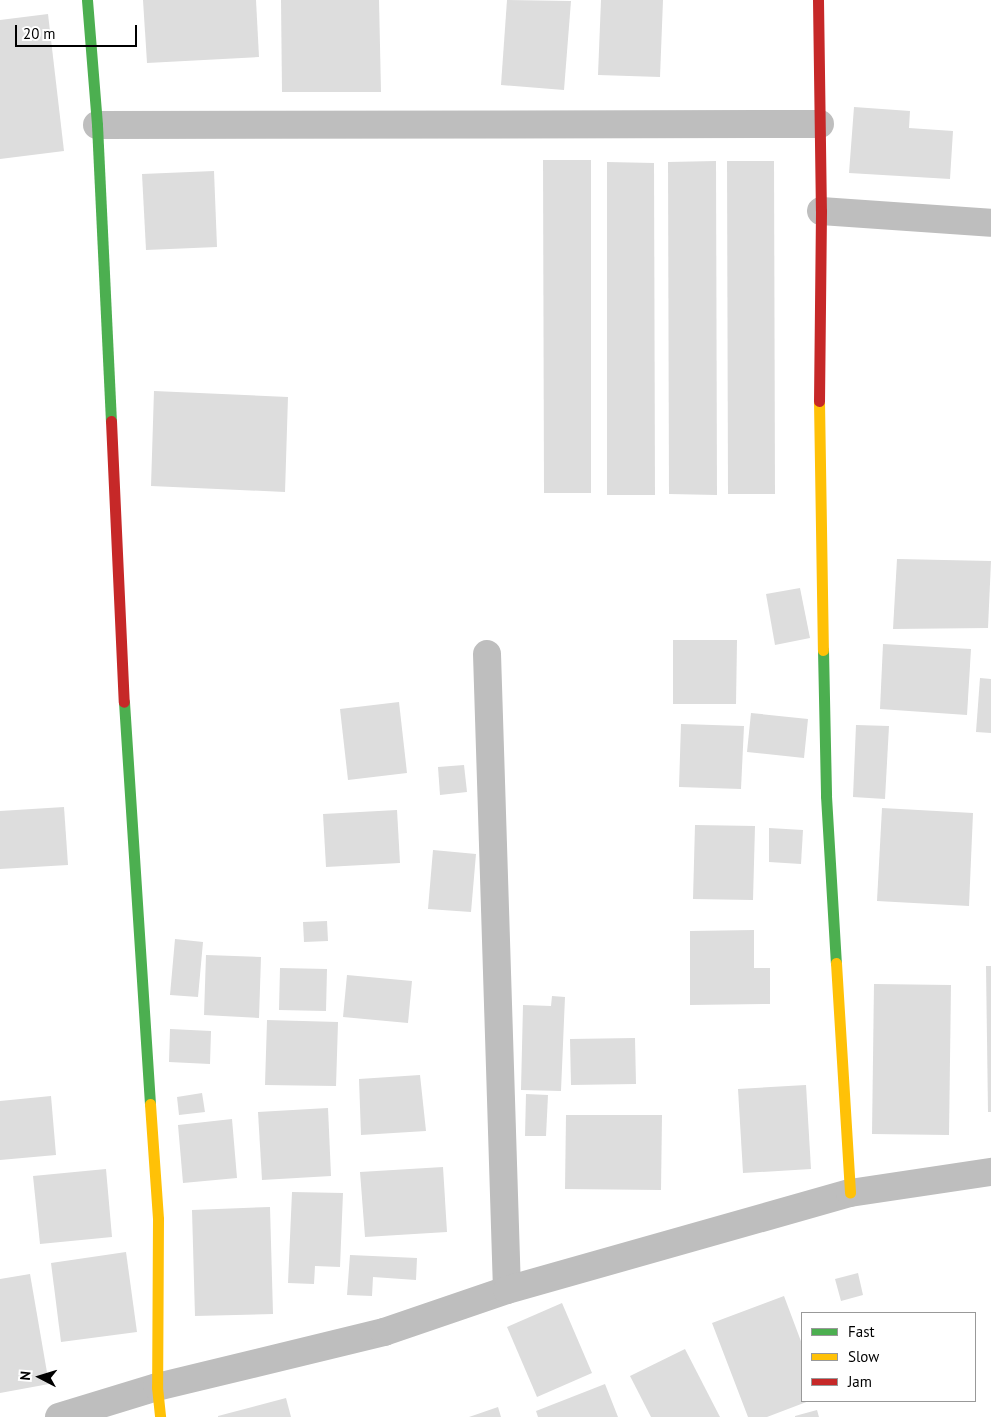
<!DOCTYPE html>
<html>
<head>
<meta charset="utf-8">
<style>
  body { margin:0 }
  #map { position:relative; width:991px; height:1417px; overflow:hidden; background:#fff; font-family:"PT Sans",sans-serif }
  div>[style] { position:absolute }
  .building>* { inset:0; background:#ddd }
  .street>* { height:28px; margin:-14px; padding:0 14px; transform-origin:14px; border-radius:14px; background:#bebebe }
  .fast>* { height:11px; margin:-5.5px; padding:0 5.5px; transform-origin:5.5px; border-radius:5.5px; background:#4caf50 }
  .slow>* { height:11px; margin:-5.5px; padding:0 5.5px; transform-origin:5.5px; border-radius:5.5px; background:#ffc107 }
  .jam>* { height:11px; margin:-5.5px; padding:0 5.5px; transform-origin:5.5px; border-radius:5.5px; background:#c62828 }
  span { translate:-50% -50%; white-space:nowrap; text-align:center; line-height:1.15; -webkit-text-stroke:5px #fff; paint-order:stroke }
  .legend { position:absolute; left:801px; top:1312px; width:175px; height:90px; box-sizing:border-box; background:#fff; border:1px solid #999; margin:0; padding:6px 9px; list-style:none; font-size:15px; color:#000 }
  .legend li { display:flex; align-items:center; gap:10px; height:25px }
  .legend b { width:25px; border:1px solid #999 }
  .north { position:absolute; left:15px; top:1352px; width:50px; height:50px; -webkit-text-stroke:4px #fff; paint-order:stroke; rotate:275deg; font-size:14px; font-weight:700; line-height:20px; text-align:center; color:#000 }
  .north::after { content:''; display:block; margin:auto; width:18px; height:22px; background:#000; clip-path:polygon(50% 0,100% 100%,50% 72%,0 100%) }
  .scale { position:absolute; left:15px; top:25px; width:122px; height:22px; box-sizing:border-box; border:2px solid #000; border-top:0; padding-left:6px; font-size:15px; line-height:18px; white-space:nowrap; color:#000; -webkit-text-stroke:4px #fff; paint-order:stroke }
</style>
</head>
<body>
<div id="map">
  <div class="building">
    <div style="clip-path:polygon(143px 0,256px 0,259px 57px,147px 63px)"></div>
    <div style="clip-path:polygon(281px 0,379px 0,381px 92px,282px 92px)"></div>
    <div style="clip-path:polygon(507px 0,571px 1px,564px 90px,501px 85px)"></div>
    <div style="clip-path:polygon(601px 0,663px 0,660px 77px,598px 75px)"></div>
    <div style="clip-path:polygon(48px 14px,64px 151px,0 159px,0 20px)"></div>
    <div style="clip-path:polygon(854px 107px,910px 111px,909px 128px,953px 131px,950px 179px,849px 173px)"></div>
    <div style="clip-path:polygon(543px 160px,591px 160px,591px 493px,544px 493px)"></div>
    <div style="clip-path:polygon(716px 161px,717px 495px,669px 494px,668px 162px)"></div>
    <div style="clip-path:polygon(727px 161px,774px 161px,775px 494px,728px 494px)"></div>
    <div style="clip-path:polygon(607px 162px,654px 163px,655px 495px,607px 495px)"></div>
    <div style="clip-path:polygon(214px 171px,217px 247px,146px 250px,142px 174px)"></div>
    <div style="clip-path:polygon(154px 391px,288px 397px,285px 492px,151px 486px)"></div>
    <div style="clip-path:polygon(897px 559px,991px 561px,988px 628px,893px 629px)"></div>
    <div style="clip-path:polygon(800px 588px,810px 638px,775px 645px,766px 594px)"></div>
    <div style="clip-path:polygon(673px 640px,737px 640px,736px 704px,673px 704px)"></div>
    <div style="clip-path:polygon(883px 644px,971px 649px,967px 715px,880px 709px)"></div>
    <div style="clip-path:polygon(980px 678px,991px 679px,991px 733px,976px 732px)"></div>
    <div style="clip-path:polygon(399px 702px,407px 773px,348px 780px,340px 709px)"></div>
    <div style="clip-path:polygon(751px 713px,808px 719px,804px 758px,747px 752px)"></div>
    <div style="clip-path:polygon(681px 724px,744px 726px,741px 789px,679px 787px)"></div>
    <div style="clip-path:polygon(856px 725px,889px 726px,885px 799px,853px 797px)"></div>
    <div style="clip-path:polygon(464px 765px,467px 792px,440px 795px,438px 767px)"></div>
    <div style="clip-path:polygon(64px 807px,68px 865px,0 869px,0 811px)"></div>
    <div style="clip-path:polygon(882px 808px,973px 813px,969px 906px,877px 901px)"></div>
    <div style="clip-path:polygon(397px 810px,400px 863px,326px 867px,323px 814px)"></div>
    <div style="clip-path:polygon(695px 825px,755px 826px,753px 900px,693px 899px)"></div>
    <div style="clip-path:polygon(769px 828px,803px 830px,801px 864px,769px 862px)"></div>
    <div style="clip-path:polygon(433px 850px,476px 854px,471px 912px,428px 909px)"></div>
    <div style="clip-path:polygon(327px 921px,328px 941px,304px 942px,303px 922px)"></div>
    <div style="clip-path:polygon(754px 930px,754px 968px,770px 968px,770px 1004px,690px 1005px,690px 931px)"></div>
    <div style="clip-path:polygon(175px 939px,203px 942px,198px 997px,170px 995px)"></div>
    <div style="clip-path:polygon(206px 955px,261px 957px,259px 1018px,204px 1015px)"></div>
    <div style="clip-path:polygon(986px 966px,991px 966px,991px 1112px,988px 1112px)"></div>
    <div style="clip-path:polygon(280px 968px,327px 969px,326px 1011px,279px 1010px)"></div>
    <div style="clip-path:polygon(347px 975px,412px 981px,408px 1023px,343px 1017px)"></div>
    <div style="clip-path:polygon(874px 984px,951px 985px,949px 1135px,872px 1134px)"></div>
    <div style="clip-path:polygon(552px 996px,565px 997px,561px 1091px,521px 1090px,523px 1005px,551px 1006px)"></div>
    <div style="clip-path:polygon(267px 1020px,338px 1022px,336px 1086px,265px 1085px)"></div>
    <div style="clip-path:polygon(170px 1029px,211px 1031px,210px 1064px,169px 1062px)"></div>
    <div style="clip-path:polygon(635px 1038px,636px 1084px,571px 1085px,570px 1039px)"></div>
    <div style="clip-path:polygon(420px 1075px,426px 1131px,361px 1135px,359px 1079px)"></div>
    <div style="clip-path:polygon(806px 1085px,811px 1169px,743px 1173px,738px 1089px)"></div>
    <div style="clip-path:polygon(202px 1093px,205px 1112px,179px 1115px,177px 1097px)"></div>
    <div style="clip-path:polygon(526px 1094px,548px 1095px,546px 1136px,525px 1136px)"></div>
    <div style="clip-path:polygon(51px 1096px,56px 1155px,0 1160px,0 1101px)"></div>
    <div style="clip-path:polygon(328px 1108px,331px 1176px,262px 1180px,258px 1112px)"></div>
    <div style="clip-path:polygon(566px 1115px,662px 1115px,661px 1190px,565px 1189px)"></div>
    <div style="clip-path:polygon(232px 1119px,237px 1178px,183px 1183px,178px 1125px)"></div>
    <div style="clip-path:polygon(443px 1167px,447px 1232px,365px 1237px,360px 1172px)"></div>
    <div style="clip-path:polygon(106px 1169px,112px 1237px,40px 1244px,33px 1176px)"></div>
    <div style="clip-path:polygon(292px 1192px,343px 1193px,340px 1267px,315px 1266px,314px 1284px,288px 1283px)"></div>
    <div style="clip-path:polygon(270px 1207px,273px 1314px,195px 1316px,192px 1210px)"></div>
    <div style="clip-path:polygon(126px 1252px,137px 1332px,61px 1342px,51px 1263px)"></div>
    <div style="clip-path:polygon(350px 1255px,417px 1258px,416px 1280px,373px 1277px,372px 1296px,347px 1295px)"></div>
    <div style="clip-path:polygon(858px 1273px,863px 1295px,841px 1301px,835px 1279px)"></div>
    <div style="clip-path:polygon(30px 1274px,49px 1384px,0 1393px,0 1279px)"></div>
    <div style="clip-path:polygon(784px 1296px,802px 1344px,802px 1401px,809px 1401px,767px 1417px,748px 1417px,712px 1323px)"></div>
    <div style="clip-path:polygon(562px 1303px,592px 1373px,537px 1397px,507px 1327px)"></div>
    <div style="clip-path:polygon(685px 1349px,720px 1417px,651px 1417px,630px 1376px)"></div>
    <div style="clip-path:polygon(605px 1384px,618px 1417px,538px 1417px,536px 1411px)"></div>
    <div style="clip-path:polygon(286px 1398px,291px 1417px,218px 1417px,218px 1416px)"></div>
    <div style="clip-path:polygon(498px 1407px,501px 1417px,469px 1417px)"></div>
    <div style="clip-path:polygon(817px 1410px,819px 1417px,795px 1417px,795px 1416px)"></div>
  </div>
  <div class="street">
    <div style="left:97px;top:125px;width:723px;rotate:-0.08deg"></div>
    <div style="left:821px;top:211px;width:170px;rotate:4deg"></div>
    <div style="left:487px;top:654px;width:636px;rotate:88.2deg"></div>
    <div style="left:59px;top:1417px;width:102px;rotate:-17deg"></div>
    <div style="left:157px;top:1387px;width:234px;rotate:-13.6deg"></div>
    <div style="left:384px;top:1332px;width:130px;rotate:-18.9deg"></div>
    <div style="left:507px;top:1290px;width:356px;rotate:-15.8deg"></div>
    <div style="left:850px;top:1193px;width:143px;rotate:-8.5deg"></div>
  </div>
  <div class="fast">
    <div style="left:87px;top:0;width:125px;rotate:85.4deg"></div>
    <div style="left:97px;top:125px;width:296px;rotate:87.3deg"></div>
    <div style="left:823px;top:650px;width:146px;rotate:88.8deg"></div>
    <div style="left:826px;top:796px;width:167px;rotate:86.6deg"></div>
    <div style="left:124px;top:702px;width:403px;rotate:86.3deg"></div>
  </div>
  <div class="slow">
    <div style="left:819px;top:401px;width:249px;rotate:89.1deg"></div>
    <div style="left:836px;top:963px;width:230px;rotate:86.5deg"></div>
    <div style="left:150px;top:1104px;width:115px;rotate:86deg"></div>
    <div style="left:158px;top:1219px;width:168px;rotate:90.3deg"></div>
    <div style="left:157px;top:1387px;width:30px;rotate:84deg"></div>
  </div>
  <div class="jam">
    <div style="left:818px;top:0;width:211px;rotate:89.2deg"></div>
    <div style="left:821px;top:211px;width:190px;rotate:90.6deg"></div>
    <div style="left:111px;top:421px;width:281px;rotate:87.4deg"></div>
  </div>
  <ul class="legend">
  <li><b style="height:6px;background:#4caf50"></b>Fast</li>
  <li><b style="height:6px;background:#ffc107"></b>Slow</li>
  <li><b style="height:6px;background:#c62828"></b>Jam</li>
  </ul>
  <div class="north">N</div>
  <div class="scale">20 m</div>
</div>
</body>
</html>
